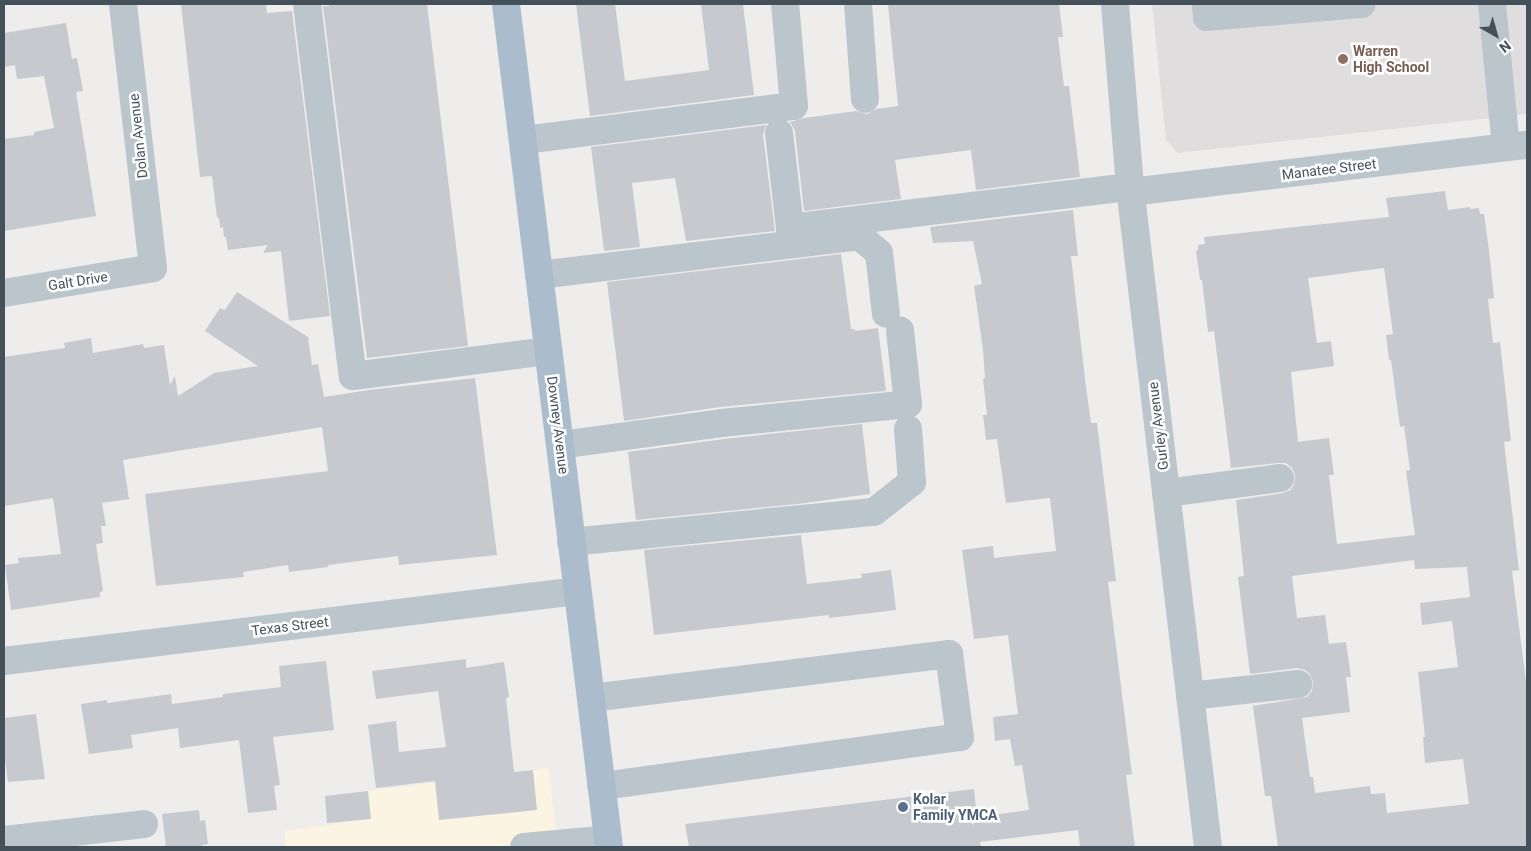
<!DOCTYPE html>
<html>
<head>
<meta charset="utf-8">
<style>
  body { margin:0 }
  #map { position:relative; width:1531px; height:851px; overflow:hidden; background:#efecec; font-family:Roboto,sans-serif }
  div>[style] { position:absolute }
  .commercial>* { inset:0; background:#fcf4e3 }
  .education>* { inset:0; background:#e0ddde }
  .building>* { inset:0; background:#c6cacf }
  .minor>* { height:28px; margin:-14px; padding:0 14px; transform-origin:14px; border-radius:14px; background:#bac5cc }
  .major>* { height:28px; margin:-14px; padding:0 14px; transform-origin:14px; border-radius:14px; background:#abbdcc }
  .dots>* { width:14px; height:14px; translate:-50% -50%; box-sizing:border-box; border:2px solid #fff; border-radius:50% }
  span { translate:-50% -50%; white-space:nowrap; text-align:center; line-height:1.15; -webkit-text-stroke:5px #fff; paint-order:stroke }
  .education-label { font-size:14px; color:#785e54; font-weight:700 }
  .left { translate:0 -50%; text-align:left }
  .street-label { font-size:14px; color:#44515a }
  .service-label { font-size:14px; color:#4e5e75; font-weight:700 }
  .frame { position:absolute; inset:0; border:5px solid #44515a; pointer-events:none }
  .north { position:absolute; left:1471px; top:10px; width:50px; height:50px; -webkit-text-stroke:4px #fff; paint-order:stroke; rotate:142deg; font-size:14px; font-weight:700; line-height:20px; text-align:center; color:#44515a }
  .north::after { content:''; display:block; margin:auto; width:18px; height:22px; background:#44515a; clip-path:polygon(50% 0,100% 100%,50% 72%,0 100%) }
</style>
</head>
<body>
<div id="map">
  <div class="commercial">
    <div style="clip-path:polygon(548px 768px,558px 847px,286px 847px,285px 831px,370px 819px,368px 791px)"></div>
  </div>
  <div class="education">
    <div style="clip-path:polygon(1152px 4px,1527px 4px,1527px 114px,1178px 153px,1166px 140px)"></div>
  </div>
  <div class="building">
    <div style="clip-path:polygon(181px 4px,266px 4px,267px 13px,292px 11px,330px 316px,289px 321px,281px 251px,263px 253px,268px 245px,228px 250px,226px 237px,224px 237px,223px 227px,220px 228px,219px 218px,217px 218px,212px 176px,200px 177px)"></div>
    <div style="clip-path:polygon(329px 4px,427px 4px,468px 346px,367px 358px,323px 6px,329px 6px)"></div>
    <div style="clip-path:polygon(576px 4px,615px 4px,625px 81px,709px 70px,701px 4px,743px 4px,754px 95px,590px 116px)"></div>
    <div style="clip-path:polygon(888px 4px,1059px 4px,1063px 37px,1058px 37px,1064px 86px,1069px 86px,1080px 177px,976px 190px,971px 150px,895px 160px,901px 199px,804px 211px,795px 131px,790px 122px,804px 118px,856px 111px,867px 114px,876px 109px,898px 106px)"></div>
    <div style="clip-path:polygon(66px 23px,72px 59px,77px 58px,83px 91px,76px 92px,96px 216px,4px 231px,4px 139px,34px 135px,34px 132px,54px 128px,44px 76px,17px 79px,15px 65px,4px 67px,4px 33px)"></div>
    <div style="clip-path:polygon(766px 125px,763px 135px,775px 231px,686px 241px,675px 178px,632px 183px,640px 247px,604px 251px,591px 147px)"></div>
    <div style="clip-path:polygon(evenodd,1445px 191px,1448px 210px,1470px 207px,1470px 209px,1479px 208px,1480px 214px,1484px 214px,1489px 250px,1494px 298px,1488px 299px,1493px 343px,1500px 342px,1511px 441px,1504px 442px,1519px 570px,1512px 571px,1527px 690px,1527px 847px,1278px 847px,1271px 796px,1265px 796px,1253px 706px,1307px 697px,1312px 691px,1313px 682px,1310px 674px,1305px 670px,1297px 668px,1250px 674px,1238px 577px,1244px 576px,1236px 500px,1283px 493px,1290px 490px,1294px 484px,1295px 475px,1292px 468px,1286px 463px,1278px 463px,1231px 468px,1214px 331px,1208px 332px,1202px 280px,1200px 280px,1196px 251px,1198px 250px,1198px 245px,1205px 244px,1204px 237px,1389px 217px,1386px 198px,1445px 191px,1384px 268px,1393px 334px,1386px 335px,1389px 360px,1391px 360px,1400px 427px,1404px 426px,1410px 470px,1406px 471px,1415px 535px,1337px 544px,1329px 475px,1334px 475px,1329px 438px,1298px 442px,1291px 372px,1334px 366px,1331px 341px,1317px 343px,1308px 278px,1384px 268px,1445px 191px,1414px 560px,1415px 569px,1467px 567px,1470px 597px,1420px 603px,1422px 625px,1452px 621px,1458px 667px,1418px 672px,1425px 737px,1423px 737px,1425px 763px,1463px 759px,1469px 804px,1387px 813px,1385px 793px,1371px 794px,1370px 786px,1315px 793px,1313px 777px,1310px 777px,1302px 718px,1350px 712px,1346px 677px,1351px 677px,1346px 642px,1329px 644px,1325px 615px,1297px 618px,1292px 576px,1414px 560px)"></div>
    <div style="clip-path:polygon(1073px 210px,1078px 256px,1071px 256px,1085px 379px,1091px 423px,1097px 423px,1116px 581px,1108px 582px,1132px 774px,1126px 775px,1135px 847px,1080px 847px,1078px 830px,980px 842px,981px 847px,689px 847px,685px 824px,974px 789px,977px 817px,1029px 810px,1022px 765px,1015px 766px,1010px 739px,995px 741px,993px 717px,1018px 714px,1008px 635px,974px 639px,962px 550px,993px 546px,994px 558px,1056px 551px,1050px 498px,1006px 503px,997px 439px,986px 440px,983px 415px,987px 415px,983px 379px,985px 378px,983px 350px,974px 286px,982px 284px,973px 241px,933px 243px,930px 227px)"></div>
    <div style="clip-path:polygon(841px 254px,851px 329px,855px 329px,855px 331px,878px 328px,886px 391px,720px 407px,624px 421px,607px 282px)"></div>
    <div style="clip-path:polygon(237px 292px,308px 337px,312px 365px,318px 364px,324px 397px,369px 390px,475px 378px,497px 555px,399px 565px,398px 556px,328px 565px,328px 567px,289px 572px,288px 565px,243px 572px,244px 577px,156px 586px,145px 494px,328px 471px,322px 427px,123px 460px,129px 499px,102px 503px,106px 526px,101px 526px,103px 543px,96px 544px,103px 591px,100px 592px,100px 597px,11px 610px,5px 565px,19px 563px,18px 558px,61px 554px,53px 498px,4px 506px,4px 357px,65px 348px,64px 343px,91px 338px,93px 353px,143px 344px,144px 348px,164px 345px,170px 385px,175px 376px,178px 396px,214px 373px,258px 366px,205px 331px,220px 308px,225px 310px)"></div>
    <div style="clip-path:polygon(862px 424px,870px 494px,798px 504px,636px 520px,628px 452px,724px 439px)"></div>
    <div style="clip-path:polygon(801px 535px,807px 584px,862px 578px,861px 574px,891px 570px,896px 610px,829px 618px,829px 615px,654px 635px,644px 550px)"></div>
    <div style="clip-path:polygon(466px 659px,466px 668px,504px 662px,509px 697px,506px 698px,514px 772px,533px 770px,537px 810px,439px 820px,435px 781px,376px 788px,368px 725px,396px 721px,399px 752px,446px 747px,438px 691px,376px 699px,372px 671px)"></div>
    <div style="clip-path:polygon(326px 661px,334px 730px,273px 737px,280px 785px,274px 786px,277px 810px,248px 813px,239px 740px,180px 748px,178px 728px,131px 735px,133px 748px,89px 754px,81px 704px,107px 700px,107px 703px,171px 694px,172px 704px,223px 697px,223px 694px,281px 687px,279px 666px)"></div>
    <div style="clip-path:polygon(36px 714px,45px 779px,8px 782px,4px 752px,4px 718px)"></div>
    <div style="clip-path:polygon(368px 791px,371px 819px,327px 823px,325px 796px)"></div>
    <div style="clip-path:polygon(199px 810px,200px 821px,205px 820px,208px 844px,202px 845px,202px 847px,166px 847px,162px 814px)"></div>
  </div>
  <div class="minor">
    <div style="left:307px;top:4px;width:375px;rotate:83deg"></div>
    <div style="left:353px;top:376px;width:197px;rotate:-7.3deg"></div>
    <div style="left:858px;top:4px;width:95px;rotate:85.8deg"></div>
    <div style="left:1115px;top:4px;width:184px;rotate:85.3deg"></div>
    <div style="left:1130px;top:187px;width:665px;rotate:83.26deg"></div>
    <div style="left:1206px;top:4px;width:13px;rotate:86deg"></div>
    <div style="left:1207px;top:17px;width:155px;rotate:-4.8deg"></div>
    <div style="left:1492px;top:4px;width:144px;rotate:84.4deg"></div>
    <div style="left:779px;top:133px;width:96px;rotate:83.4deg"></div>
    <div style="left:790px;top:228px;width:342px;rotate:-6.9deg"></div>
    <div style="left:524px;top:140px;width:272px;rotate:-7.2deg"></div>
    <div style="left:794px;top:106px;width:102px;rotate:-95deg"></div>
    <div style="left:1131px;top:192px;width:399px;rotate:-6.8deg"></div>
    <div style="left:539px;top:275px;width:322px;rotate:-6.9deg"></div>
    <div style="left:859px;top:236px;width:26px;rotate:40deg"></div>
    <div style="left:879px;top:253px;width:61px;rotate:83.5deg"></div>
    <div style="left:4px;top:293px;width:151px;rotate:-9.5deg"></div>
    <div style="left:153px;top:268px;width:266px;rotate:-96.5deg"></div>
    <div style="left:560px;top:445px;width:163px;rotate:-7.7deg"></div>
    <div style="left:722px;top:423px;width:187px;rotate:-5.8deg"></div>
    <div style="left:908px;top:404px;width:74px;rotate:-96.2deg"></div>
    <div style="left:1166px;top:493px;width:115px;rotate:-7.5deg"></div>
    <div style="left:571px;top:542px;width:304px;rotate:-5.7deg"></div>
    <div style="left:874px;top:512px;width:48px;rotate:-38.3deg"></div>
    <div style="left:912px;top:482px;width:53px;rotate:-94.3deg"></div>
    <div style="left:4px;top:661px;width:577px;rotate:-6.96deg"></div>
    <div style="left:1190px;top:696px;width:109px;rotate:-6.3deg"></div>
    <div style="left:591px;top:698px;width:361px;rotate:-7deg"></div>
    <div style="left:949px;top:654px;width:84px;rotate:82.5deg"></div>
    <div style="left:960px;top:737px;width:362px;rotate:172.2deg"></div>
    <div style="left:4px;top:840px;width:141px;rotate:-6.5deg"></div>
    <div style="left:524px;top:847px;width:84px;rotate:-5.4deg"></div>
  </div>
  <div class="major">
    <div style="left:506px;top:4px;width:849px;rotate:83.03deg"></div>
  </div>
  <div class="dots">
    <div style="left:1343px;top:59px;background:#8d6e63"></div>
    <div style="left:903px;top:807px;background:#5c6f8a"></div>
  </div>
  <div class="education-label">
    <span class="left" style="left:1353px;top:59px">Warren<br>High School</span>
  </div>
  <div class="street-label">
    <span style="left:138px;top:136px;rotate:-96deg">Dolan Avenue</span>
    <span style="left:1329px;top:169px;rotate:-7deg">Manatee Street</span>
    <span style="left:78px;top:281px;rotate:-9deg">Galt Drive</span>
    <span style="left:558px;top:425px;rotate:83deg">Downey Avenue</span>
    <span style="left:1158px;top:426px;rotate:-97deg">Gurley Avenue</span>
    <span style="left:290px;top:626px;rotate:-7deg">Texas Street</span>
  </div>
  <div class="service-label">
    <span class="left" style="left:913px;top:807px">Kolar<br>Family YMCA</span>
  </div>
  <div class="frame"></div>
  <div class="north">N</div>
</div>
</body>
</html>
